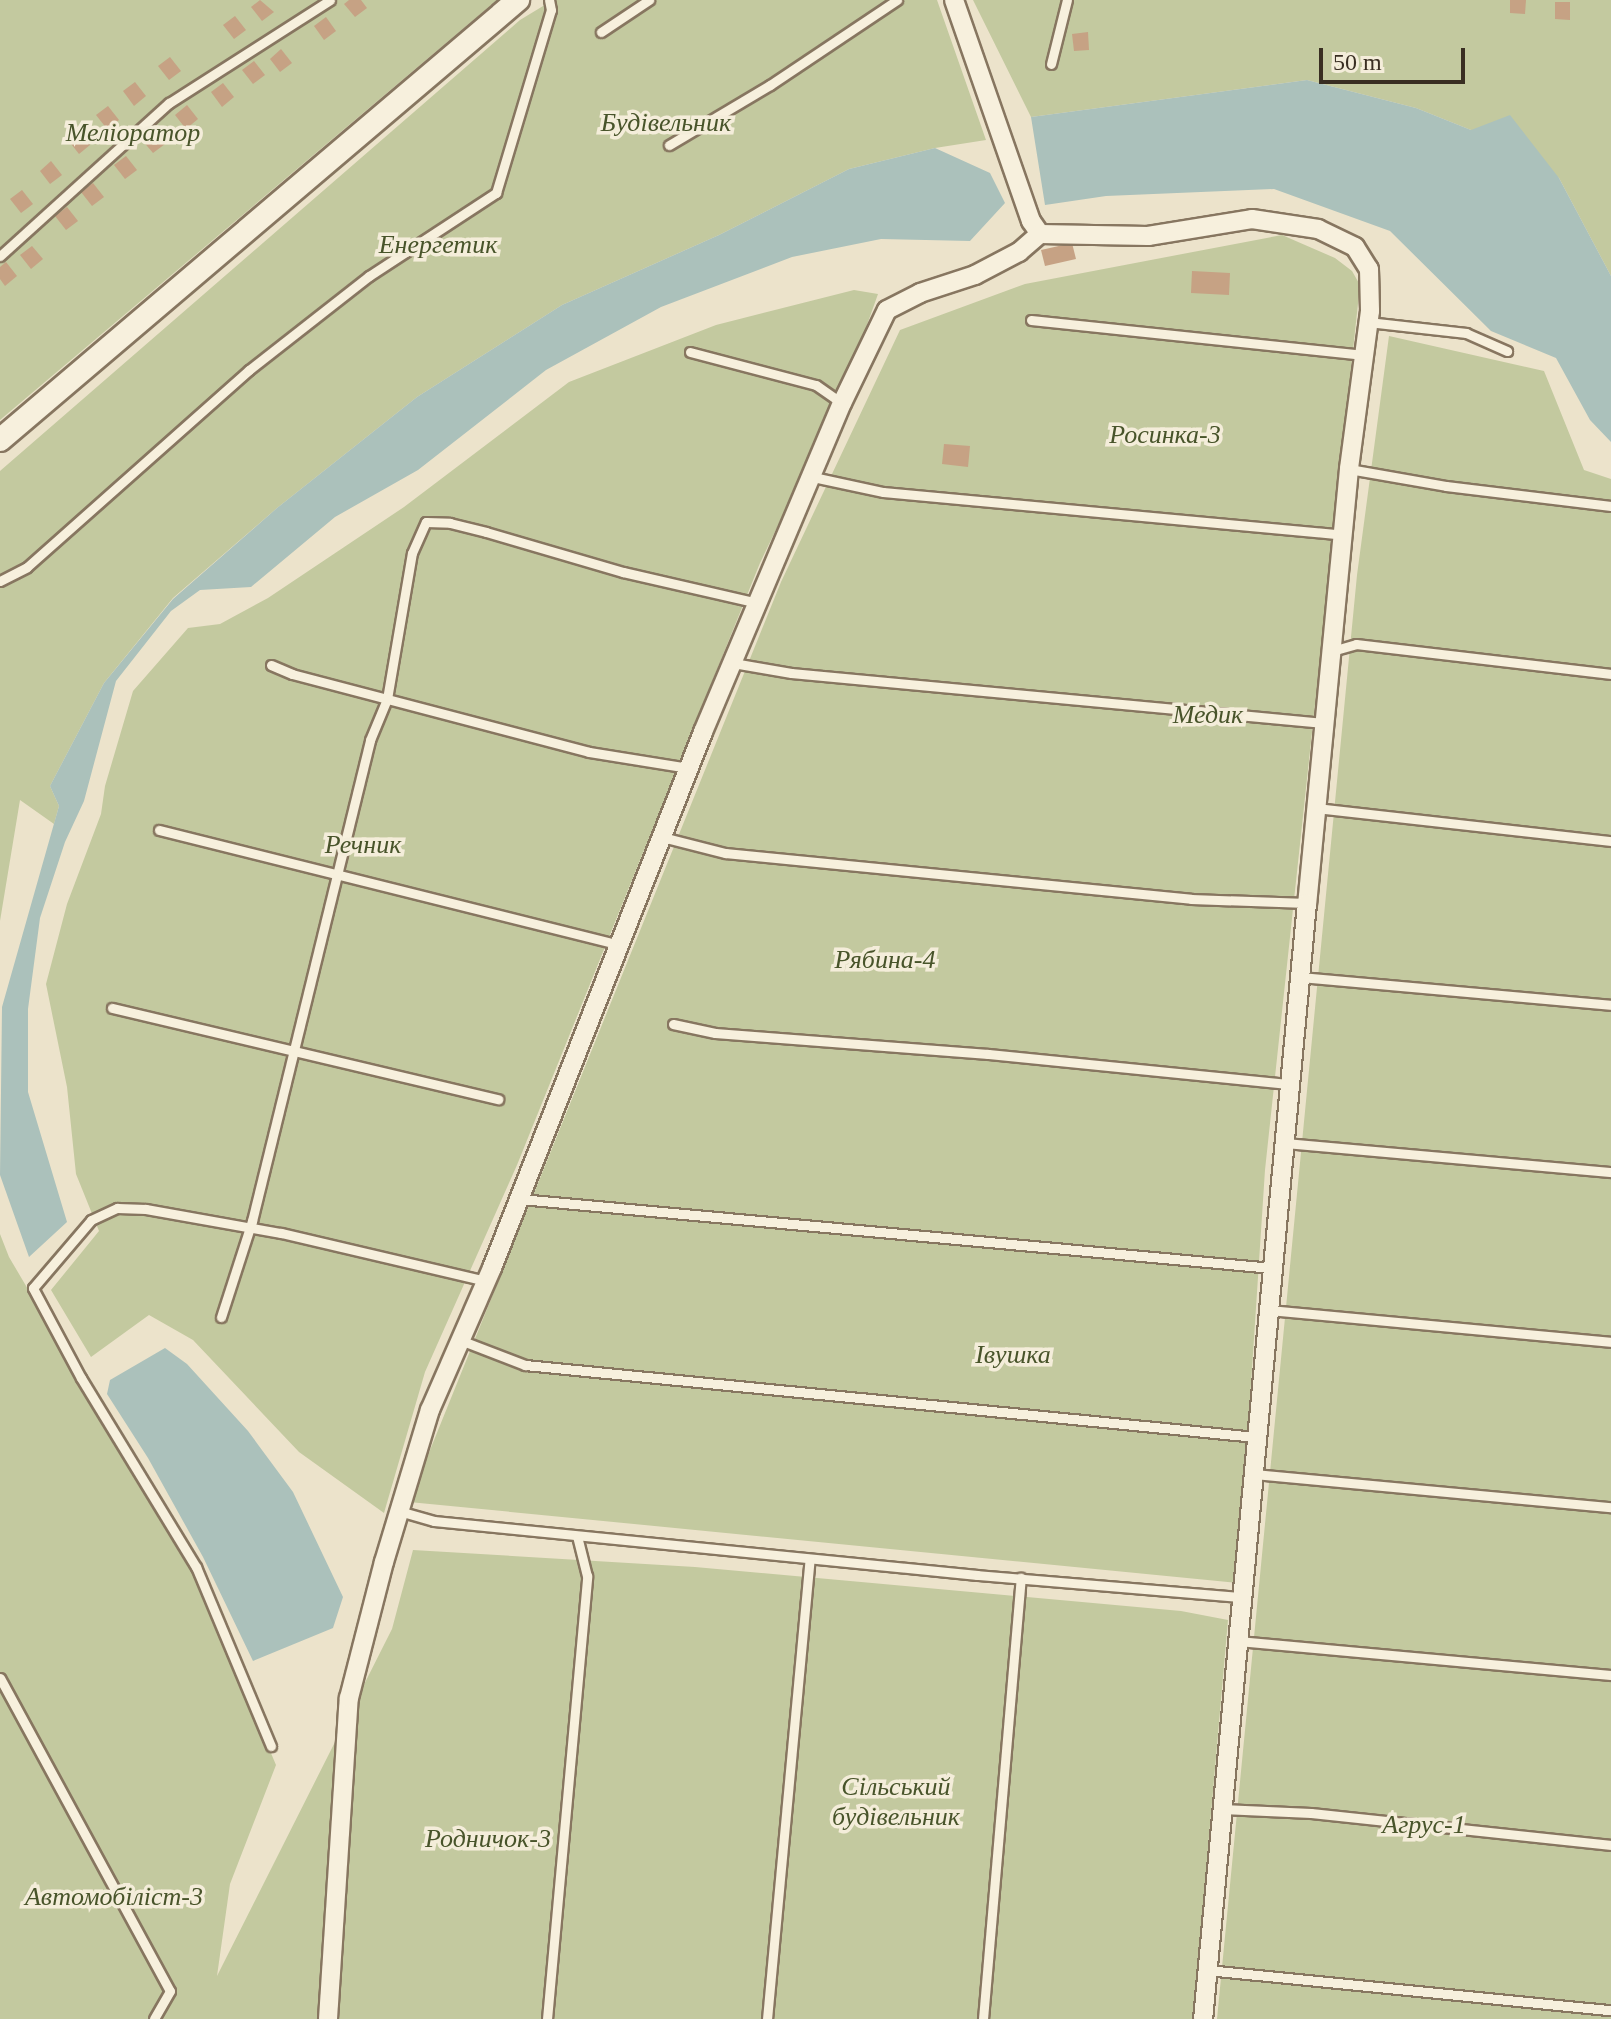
<!DOCTYPE html>
<html>
<head>
<meta charset="utf-8">
<style>
  body { margin:0 }
  #map { position:relative; width:1611px; height:2019px; overflow:hidden; background:#ece3cb; font-family:"Times New Roman",serif }
  div>[style] { position:absolute }
  .green>* { inset:0; background:#c3c99f }
  .water>* { inset:0; background:#abc1bb }
  .building>* { inset:0; background:#c6a284 }
  .roads { filter:drop-shadow(2px 0 #877660) drop-shadow(-2px 0 #877660) drop-shadow(0 2px #877660) drop-shadow(0 -2px #877660) }
  .service>* { height:9px; margin:-4.5px; padding:0 4.5px; transform-origin:4.5px; border-radius:4.5px; background:#f7f0dd }
  .minor>* { height:18px; margin:-9px; padding:0 9px; transform-origin:9px; border-radius:9px; background:#f7f0dd }
  .tertiary>* { height:22px; margin:-11px; padding:0 11px; transform-origin:11px; border-radius:11px; background:#f7f0dd }
  span { translate:-50% -50%; white-space:nowrap; text-align:center; line-height:1.15; -webkit-text-stroke:7px #f4edda; paint-order:stroke }
  .park-label { font-size:26px; color:#48542a; font-style:italic }
  .scale { position:absolute; left:1319px; top:48px; width:146px; height:36px; box-sizing:border-box; border:4px solid #392e22; border-top:0; padding-left:10px; font-size:24px; line-height:28px; white-space:nowrap; color:#392e22; -webkit-text-stroke:6px #f4edda; paint-order:stroke }
</style>
</head>
<body>
<div id="map">
  <div class="green">
    <div style="clip-path:polygon(0 0,497px 0,0 420px)"></div>
    <div style="clip-path:polygon(553px 0,937px 0,986px 140px,935px 148px,849px 169px,719px 235px,562px 305px,417px 397px,277px 508px,173px 598px,104px 683px,50px 786px,59px 806px,54px 824px,20px 800px,0 921px,0 471px,520px 20px)"></div>
    <div style="clip-path:polygon(973px 0,1611px 0,1611px 276px,1559px 178px,1471px 130px,1416px 108px,1307px 80px,1031px 117px)"></div>
    <div style="clip-path:polygon(1282px 235px,1335px 258px,1352px 271px,1360px 285px,1265px 1170px,1238px 1583px,409px 1502px,781px 582px,900px 330px,1025px 284px)"></div>
    <div style="clip-path:polygon(854px 290px,878px 294px,847px 381px,760px 563px,517px 1165px,425px 1372px,384px 1513px,299px 1452px,193px 1340px,149px 1315px,91px 1357px,51px 1290px,99px 1231px,76px 1174px,67px 1087px,46px 984px,67px 904px,101px 814px,105px 786px,133px 691px,188px 628px,220px 624px,268px 598px,404px 507px,569px 382px,716px 325px)"></div>
    <div style="clip-path:polygon(1389px 336px,1544px 371px,1584px 470px,1611px 479px,1611px 2019px,1217px 2019px,1357px 575px)"></div>
    <div style="clip-path:polygon(0 1234px,9px 1257px,194px 1571px,276px 1765px,230px 1884px,217px 1976px,392px 1629px,413px 1550px,695px 1567px,1181px 1611px,1228px 1620px,1193px 2019px,0 2019px)"></div>
  </div>
  <div class="water">
    <div style="clip-path:polygon(1307px 80px,1416px 108px,1471px 130px,1510px 115px,1559px 178px,1611px 276px,1611px 442px,1590px 420px,1556px 358px,1491px 331px,1390px 231px,1274px 189px,1106px 196px,1045px 205px,1031px 117px)"></div>
    <div style="clip-path:polygon(935px 148px,990px 173px,1005px 203px,970px 241px,881px 239px,792px 257px,661px 307px,546px 370px,418px 470px,335px 517px,251px 587px,200px 590px,171px 611px,116px 681px,84px 801px,65px 842px,40px 918px,28px 1009px,28px 1092px,67px 1222px,29px 1257px,0 1175px,2px 1007px,59px 806px,50px 786px,104px 683px,173px 599px,277px 508px,417px 397px,562px 305px,719px 235px,849px 169px)"></div>
    <div style="clip-path:polygon(165px 1348px,187px 1364px,248px 1431px,293px 1492px,343px 1597px,333px 1628px,253px 1661px,203px 1557px,148px 1458px,107px 1394px,110px 1380px)"></div>
  </div>
  <div class="building">
    <div style="clip-path:polygon(260px 0,274px 12px,262px 21px,251px 7px)"></div>
    <div style="clip-path:polygon(349px 0,361px 0,367px 8px,355px 17px,344px 4px)"></div>
    <div style="clip-path:polygon(1510px 0,1526px 0,1525px 14px,1510px 13px)"></div>
    <div style="clip-path:polygon(1555px 2px,1570px 2px,1570px 20px,1555px 19px)"></div>
    <div style="clip-path:polygon(235px 16px,246px 30px,234px 39px,223px 25px)"></div>
    <div style="clip-path:polygon(326px 17px,336px 31px,324px 40px,314px 26px)"></div>
    <div style="clip-path:polygon(1088px 32px,1089px 50px,1074px 51px,1072px 34px)"></div>
    <div style="clip-path:polygon(281px 49px,292px 63px,280px 72px,270px 59px)"></div>
    <div style="clip-path:polygon(170px 57px,181px 71px,169px 80px,158px 66px)"></div>
    <div style="clip-path:polygon(254px 61px,265px 75px,253px 84px,242px 70px)"></div>
    <div style="clip-path:polygon(135px 82px,146px 96px,134px 106px,123px 91px)"></div>
    <div style="clip-path:polygon(223px 83px,234px 97px,222px 107px,211px 92px)"></div>
    <div style="clip-path:polygon(187px 105px,198px 119px,186px 129px,175px 115px)"></div>
    <div style="clip-path:polygon(108px 106px,119px 120px,107px 129px,96px 115px)"></div>
    <div style="clip-path:polygon(154px 130px,165px 144px,153px 153px,142px 140px)"></div>
    <div style="clip-path:polygon(79px 131px,90px 145px,79px 154px,68px 140px)"></div>
    <div style="clip-path:polygon(126px 156px,137px 170px,125px 179px,114px 165px)"></div>
    <div style="clip-path:polygon(51px 161px,62px 175px,50px 184px,40px 171px)"></div>
    <div style="clip-path:polygon(93px 183px,104px 197px,92px 206px,81px 192px)"></div>
    <div style="clip-path:polygon(22px 190px,33px 204px,21px 213px,10px 199px)"></div>
    <div style="clip-path:polygon(67px 207px,78px 221px,66px 230px,55px 216px)"></div>
    <div style="clip-path:polygon(1072px 243px,1076px 259px,1045px 266px,1041px 250px)"></div>
    <div style="clip-path:polygon(32px 246px,43px 259px,31px 269px,20px 255px)"></div>
    <div style="clip-path:polygon(6px 262px,17px 276px,5px 286px,0 279px,0 267px)"></div>
    <div style="clip-path:polygon(1192px 271px,1230px 273px,1229px 295px,1191px 293px)"></div>
    <div style="clip-path:polygon(944px 444px,970px 446px,968px 467px,942px 464px)"></div>
  </div>
  <div class="roads">
    <div class="service">
      <div style="left:601px;top:32px;width:58px;rotate:-33.7deg"></div>
      <div style="left:1051px;top:64px;width:66px;rotate:-76deg"></div>
      <div style="left:669px;top:145px;width:117px;rotate:-30.7deg"></div>
      <div style="left:770px;top:85px;width:153px;rotate:-33.8deg"></div>
      <div style="left:0;top:256px;width:228px;rotate:-42.2deg"></div>
      <div style="left:169px;top:103px;width:191px;rotate:-32.6deg"></div>
      <div style="left:1031px;top:320px;width:335px;rotate:6deg"></div>
      <div style="left:1368px;top:322px;width:99px;rotate:6.4deg"></div>
      <div style="left:1466px;top:333px;width:45px;rotate:23.7deg"></div>
      <div style="left:690px;top:352px;width:130px;rotate:14.7deg"></div>
      <div style="left:816px;top:385px;width:32px;rotate:35deg"></div>
      <div style="left:1349px;top:469px;width:98px;rotate:9.9deg"></div>
      <div style="left:1446px;top:486px;width:166px;rotate:6.9deg"></div>
      <div style="left:813px;top:477px;width:72px;rotate:12.1deg"></div>
      <div style="left:883px;top:492px;width:462px;rotate:5.3deg"></div>
      <div style="left:0;top:581px;width:30px;rotate:-27deg"></div>
      <div style="left:27px;top:567px;width:297px;rotate:-41.6deg"></div>
      <div style="left:249px;top:370px;width:152px;rotate:-38.1deg"></div>
      <div style="left:369px;top:276px;width:152px;rotate:-33.2deg"></div>
      <div style="left:496px;top:193px;width:191px;rotate:-73.3deg"></div>
      <div style="left:551px;top:10px;width:10px;rotate:-101deg"></div>
      <div style="left:1332px;top:651px;width:25px;rotate:-16deg"></div>
      <div style="left:1356px;top:644px;width:257px;rotate:6.7deg"></div>
      <div style="left:733px;top:663px;width:59px;rotate:9.8deg"></div>
      <div style="left:791px;top:673px;width:535px;rotate:5.36deg"></div>
      <div style="left:271px;top:665px;width:23px;rotate:23deg"></div>
      <div style="left:292px;top:674px;width:307px;rotate:14.7deg"></div>
      <div style="left:589px;top:752px;width:101px;rotate:9.1deg"></div>
      <div style="left:1316px;top:808px;width:297px;rotate:6.4deg"></div>
      <div style="left:159px;top:830px;width:475px;rotate:14deg"></div>
      <div style="left:662px;top:837px;width:65px;rotate:14.3deg"></div>
      <div style="left:725px;top:853px;width:468px;rotate:5.6deg"></div>
      <div style="left:1191px;top:899px;width:116px;rotate:2deg"></div>
      <div style="left:1299px;top:977px;width:313px;rotate:5.1deg"></div>
      <div style="left:112px;top:1008px;width:397px;rotate:13.3deg"></div>
      <div style="left:673px;top:1024px;width:43px;rotate:12.1deg"></div>
      <div style="left:715px;top:1033px;width:274px;rotate:4.4deg"></div>
      <div style="left:988px;top:1054px;width:302px;rotate:5.7deg"></div>
      <div style="left:1284px;top:1143px;width:328px;rotate:5.1deg"></div>
      <div style="left:520px;top:1199px;width:755px;rotate:5.24deg"></div>
      <div style="left:1268px;top:1310px;width:344px;rotate:5.3deg"></div>
      <div style="left:221px;top:1317px;width:101px;rotate:-72.1deg"></div>
      <div style="left:252px;top:1221px;width:495px;rotate:-76.2deg"></div>
      <div style="left:370px;top:740px;width:44px;rotate:-67.5deg"></div>
      <div style="left:387px;top:699px;width:148px;rotate:-80.3deg"></div>
      <div style="left:412px;top:553px;width:34px;rotate:-66deg"></div>
      <div style="left:426px;top:522px;width:24px;rotate:2deg"></div>
      <div style="left:450px;top:523px;width:37px;rotate:14deg"></div>
      <div style="left:486px;top:532px;width:143px;rotate:16.3deg"></div>
      <div style="left:623px;top:572px;width:139px;rotate:12.9deg"></div>
      <div style="left:460px;top:1340px;width:70px;rotate:21deg"></div>
      <div style="left:525px;top:1365px;width:735px;rotate:5.63deg"></div>
      <div style="left:1253px;top:1474px;width:360px;rotate:5.3deg"></div>
      <div style="left:399px;top:1511px;width:36px;rotate:16deg"></div>
      <div style="left:434px;top:1521px;width:546px;rotate:5.68deg"></div>
      <div style="left:977px;top:1575px;width:265px;rotate:4.8deg"></div>
      <div style="left:1237px;top:1641px;width:376px;rotate:5.2deg"></div>
      <div style="left:0;top:1678px;width:356px;rotate:61.5deg"></div>
      <div style="left:170px;top:1991px;width:32px;rotate:120deg"></div>
      <div style="left:271px;top:1746px;width:194px;rotate:-112.7deg"></div>
      <div style="left:196px;top:1567px;width:221px;rotate:-121.3deg"></div>
      <div style="left:81px;top:1378px;width:102px;rotate:-118.1deg"></div>
      <div style="left:33px;top:1288px;width:89px;rotate:-49.5deg"></div>
      <div style="left:91px;top:1220px;width:29px;rotate:-25deg"></div>
      <div style="left:117px;top:1208px;width:29px;rotate:2deg"></div>
      <div style="left:146px;top:1209px;width:137px;rotate:10.1deg"></div>
      <div style="left:281px;top:1233px;width:211px;rotate:13.2deg"></div>
      <div style="left:1222px;top:1809px;width:89px;rotate:2.6deg"></div>
      <div style="left:1311px;top:1813px;width:302px;rotate:6.1deg"></div>
      <div style="left:1207px;top:1970px;width:406px;rotate:5.7deg"></div>
      <div style="left:547px;top:2019px;width:445px;rotate:-84.8deg"></div>
      <div style="left:587px;top:1576px;width:41px;rotate:-104deg"></div>
      <div style="left:767px;top:2019px;width:462px;rotate:-84.7deg"></div>
      <div style="left:983px;top:2019px;width:443px;rotate:-85.1deg"></div>
    </div>
    <div class="minor">
      <div style="left:954px;top:0;width:234px;rotate:70.8deg"></div>
      <div style="left:1031px;top:221px;width:16px;rotate:55deg"></div>
      <div style="left:328px;top:2019px;width:322px;rotate:-86.3deg"></div>
      <div style="left:349px;top:1698px;width:140px;rotate:-75.6deg"></div>
      <div style="left:384px;top:1562px;width:159px;rotate:-73.2deg"></div>
      <div style="left:430px;top:1410px;width:155px;rotate:-66.4deg"></div>
      <div style="left:492px;top:1268px;width:576px;rotate:-68.51deg"></div>
      <div style="left:703px;top:732px;width:357px;rotate:-67.1deg"></div>
      <div style="left:842px;top:403px;width:103px;rotate:-64.2deg"></div>
      <div style="left:887px;top:310px;width:37px;rotate:-27deg"></div>
      <div style="left:920px;top:293px;width:58px;rotate:-18.1deg"></div>
      <div style="left:975px;top:275px;width:50px;rotate:-27.6deg"></div>
      <div style="left:1019px;top:252px;width:28px;rotate:-41deg"></div>
      <div style="left:1040px;top:234px;width:108px;rotate:1.1deg"></div>
      <div style="left:1148px;top:236px;width:105px;rotate:-9.3deg"></div>
      <div style="left:1252px;top:219px;width:67px;rotate:8.6deg"></div>
      <div style="left:1318px;top:229px;width:41px;rotate:25.9deg"></div>
      <div style="left:1355px;top:247px;width:26px;rotate:58deg"></div>
      <div style="left:1369px;top:269px;width:42px;rotate:88.6deg"></div>
      <div style="left:1370px;top:311px;width:159px;rotate:97.6deg"></div>
      <div style="left:1349px;top:469px;width:436px;rotate:95.5deg"></div>
      <div style="left:1307px;top:903px;width:1121px;rotate:95.32deg"></div>
    </div>
    <div class="tertiary">
      <div style="left:0;top:440px;width:680px;rotate:-40.35deg"></div>
    </div>
  </div>
  <div class="park-label">
    <span style="left:666px;top:123px">Будівельник</span>
    <span style="left:133px;top:133px">Меліоратор</span>
    <span style="left:438px;top:245px">Енергетик</span>
    <span style="left:1165px;top:435px">Росинка-3</span>
    <span style="left:1208px;top:715px">Медик</span>
    <span style="left:363px;top:845px">Речник</span>
    <span style="left:885px;top:960px">Рябина-4</span>
    <span style="left:1013px;top:1355px">Івушка</span>
    <span style="left:896px;top:1802px">Сільський<br>будівельник</span>
    <span style="left:1424px;top:1825px">Агрус-1</span>
    <span style="left:488px;top:1839px">Родничок-3</span>
    <span style="left:114px;top:1897px">Автомобіліст-3</span>
  </div>
  <div class="scale">50 m</div>
</div>
</body>
</html>
